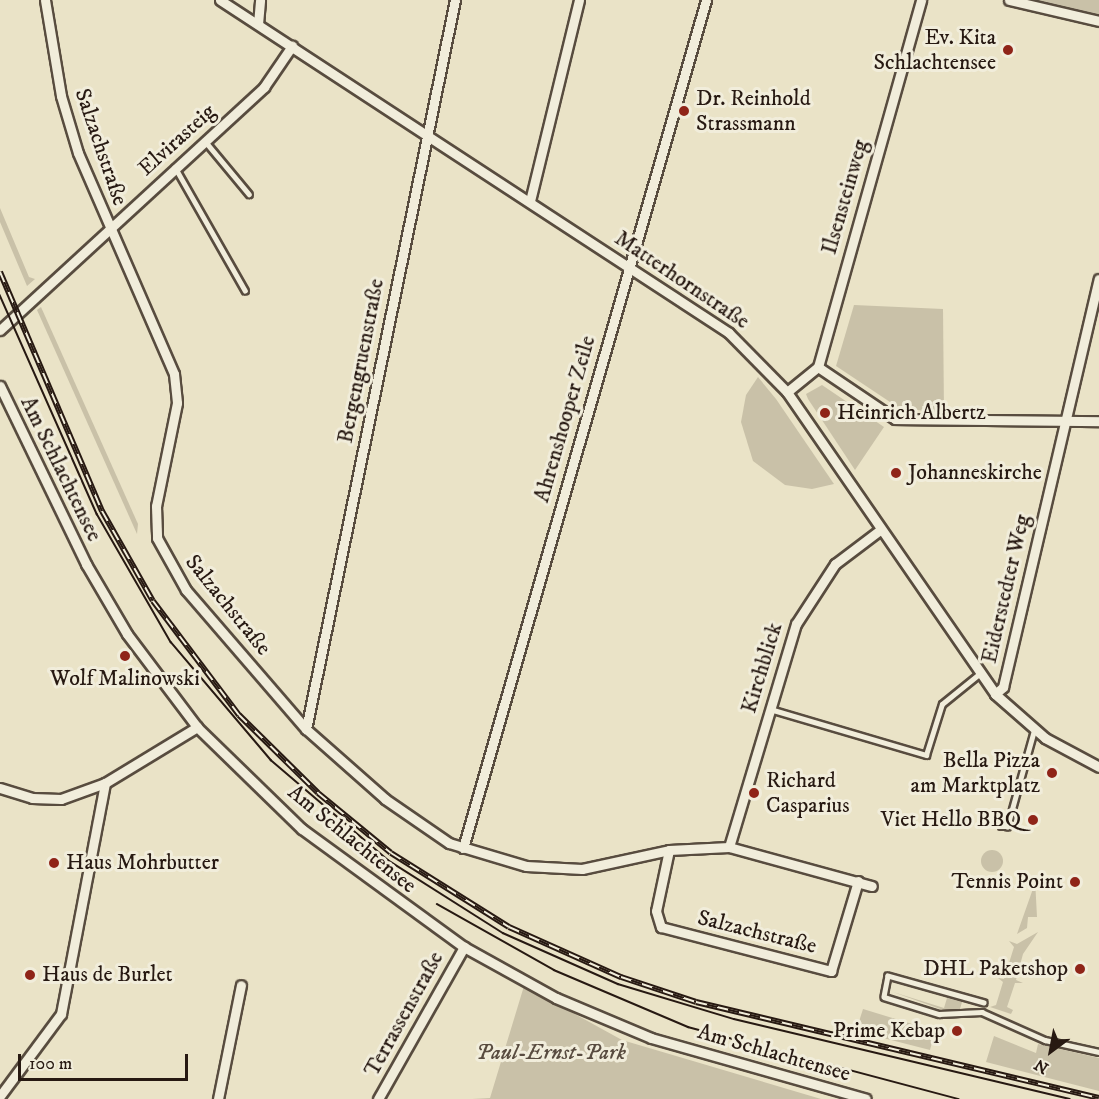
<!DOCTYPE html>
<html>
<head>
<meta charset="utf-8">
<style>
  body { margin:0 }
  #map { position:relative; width:1099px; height:1099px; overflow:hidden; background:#eae3c7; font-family:"IM FELL DW Pica",serif }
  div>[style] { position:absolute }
  .green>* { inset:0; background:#c9c1a8 }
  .round { border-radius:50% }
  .roads { filter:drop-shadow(2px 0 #584c3f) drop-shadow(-2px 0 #584c3f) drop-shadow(0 2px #584c3f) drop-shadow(0 -2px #584c3f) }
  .service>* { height:4.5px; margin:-2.25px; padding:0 2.25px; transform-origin:2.25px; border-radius:2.25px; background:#f1eddb }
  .minor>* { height:9px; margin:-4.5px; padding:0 4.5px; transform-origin:4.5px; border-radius:4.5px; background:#f1eddb }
  .tram>* { height:1.5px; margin:-0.75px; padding:0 0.75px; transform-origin:0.75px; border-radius:0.75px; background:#271912 }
  .rail>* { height:6px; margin-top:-3px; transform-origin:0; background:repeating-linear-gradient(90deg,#f1eddb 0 11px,#271912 0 22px); box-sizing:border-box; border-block:2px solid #271912 }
  .dots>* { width:16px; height:16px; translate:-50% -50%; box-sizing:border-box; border:3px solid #f1eddb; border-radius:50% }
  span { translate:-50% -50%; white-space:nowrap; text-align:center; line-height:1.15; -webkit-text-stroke:6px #f1eddb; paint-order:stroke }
  .poi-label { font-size:22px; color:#271912 }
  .right { translate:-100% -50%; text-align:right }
  .left { translate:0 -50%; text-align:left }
  .street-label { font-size:22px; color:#271912 }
  .park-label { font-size:22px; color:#584b3f; font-style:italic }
  .north { position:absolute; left:1021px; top:1021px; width:60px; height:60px; -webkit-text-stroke:4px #f1eddb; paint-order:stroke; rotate:212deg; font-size:16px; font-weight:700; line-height:24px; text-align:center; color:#271912 }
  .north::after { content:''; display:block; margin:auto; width:21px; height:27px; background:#271912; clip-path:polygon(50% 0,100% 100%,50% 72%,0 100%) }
  .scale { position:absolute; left:18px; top:1054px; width:170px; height:27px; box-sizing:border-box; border:3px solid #271912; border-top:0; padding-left:8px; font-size:18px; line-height:21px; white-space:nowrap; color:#271912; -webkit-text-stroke:4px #f1eddb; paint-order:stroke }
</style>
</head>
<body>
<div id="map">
  <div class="green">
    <div style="clip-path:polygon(1029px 0,1099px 0,1099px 17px)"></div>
    <div style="clip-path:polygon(0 208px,29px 277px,35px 279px,27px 286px,0 222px)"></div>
    <div style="clip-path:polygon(854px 305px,943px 309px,944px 413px,899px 408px,836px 366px)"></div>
    <div style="clip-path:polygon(41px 307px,138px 524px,137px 534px,37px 310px)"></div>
    <div style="clip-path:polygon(758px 377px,776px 399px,834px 484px,812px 489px,785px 485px,753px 461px,741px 422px,746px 395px)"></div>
    <div style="clip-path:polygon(822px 385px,884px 427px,855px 470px,808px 399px,806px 394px)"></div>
    <div class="round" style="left:981px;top:850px;width:22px;height:22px"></div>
    <div style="clip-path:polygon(1035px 879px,1037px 917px,1028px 917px,1027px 928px,1017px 934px,1035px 883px,1029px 882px)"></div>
    <div style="clip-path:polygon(1038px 932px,1023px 954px,1016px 980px,1023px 983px,1015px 983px,1007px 1007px,1013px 1010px,1011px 1014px,990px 1007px,996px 1005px,1003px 982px,998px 978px,1004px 979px,1014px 947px,1009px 941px,1017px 944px)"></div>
    <div style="clip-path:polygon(524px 986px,622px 1040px,821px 1099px,472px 1099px,490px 1098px)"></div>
    <div style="clip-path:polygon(893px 992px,944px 1008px,947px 998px,962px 1002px,960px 1009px,943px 1010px)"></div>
    <div style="clip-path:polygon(863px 1009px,935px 1031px,930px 1050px,856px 1031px)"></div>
    <div style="clip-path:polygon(994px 1036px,1036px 1053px,1038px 1044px,1099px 1058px,1099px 1091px,986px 1062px)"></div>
  </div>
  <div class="roads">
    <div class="service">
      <div style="left:205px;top:141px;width:69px;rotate:50.3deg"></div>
      <div style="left:175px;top:167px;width:142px;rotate:60.4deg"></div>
      <div style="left:770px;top:709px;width:163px;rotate:16.4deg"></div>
      <div style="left:926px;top:755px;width:53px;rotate:-72.6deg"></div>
      <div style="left:942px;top:704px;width:46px;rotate:-38.9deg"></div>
      <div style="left:1001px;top:827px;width:6px"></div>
      <div style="left:1007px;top:827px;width:101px;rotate:-74.4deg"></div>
      <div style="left:984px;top:1003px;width:100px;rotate:-164.3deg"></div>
      <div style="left:888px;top:976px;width:21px;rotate:101deg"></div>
      <div style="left:884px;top:997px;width:58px;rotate:17.2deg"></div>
      <div style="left:939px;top:1014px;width:43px;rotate:-2.7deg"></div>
      <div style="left:982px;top:1012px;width:69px;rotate:24deg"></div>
      <div style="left:1045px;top:1040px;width:55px;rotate:12.5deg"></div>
    </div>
    <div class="minor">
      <div style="left:45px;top:0;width:97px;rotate:80.5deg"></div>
      <div style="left:61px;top:96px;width:59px;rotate:73.4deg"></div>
      <div style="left:78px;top:153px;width:241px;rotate:66.5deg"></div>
      <div style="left:174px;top:374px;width:29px;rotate:84deg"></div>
      <div style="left:177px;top:403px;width:105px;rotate:101.5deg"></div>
      <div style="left:156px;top:506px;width:32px;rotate:88deg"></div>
      <div style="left:157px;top:538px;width:60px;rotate:60.9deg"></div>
      <div style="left:186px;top:590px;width:184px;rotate:49.2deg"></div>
      <div style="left:306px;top:729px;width:106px;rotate:41.5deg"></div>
      <div style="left:385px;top:799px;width:78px;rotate:34.5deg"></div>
      <div style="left:449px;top:843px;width:80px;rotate:16.6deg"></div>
      <div style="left:526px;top:866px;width:56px;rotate:3.1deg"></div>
      <div style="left:582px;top:869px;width:89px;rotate:-12.3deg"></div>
      <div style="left:669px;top:850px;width:60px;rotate:-2.9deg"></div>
      <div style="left:729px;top:847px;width:148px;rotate:15.3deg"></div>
      <div style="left:220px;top:0;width:608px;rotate:33.19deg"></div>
      <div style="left:729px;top:333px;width:83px;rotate:45.5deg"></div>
      <div style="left:787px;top:392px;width:367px;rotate:55.4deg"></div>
      <div style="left:995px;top:694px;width:67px;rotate:41.3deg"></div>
      <div style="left:1045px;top:738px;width:61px;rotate:28.2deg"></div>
      <div style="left:1009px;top:0;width:92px;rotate:13.1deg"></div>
      <div style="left:258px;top:24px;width:24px;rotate:-85deg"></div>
      <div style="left:530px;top:201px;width:207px;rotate:-76.3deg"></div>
      <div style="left:0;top:330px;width:359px;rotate:-42.6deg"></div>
      <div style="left:264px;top:87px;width:50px;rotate:-55.7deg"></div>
      <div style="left:818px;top:367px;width:93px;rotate:34deg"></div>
      <div style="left:895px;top:419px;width:204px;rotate:0.6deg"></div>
      <div style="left:0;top:386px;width:198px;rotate:64.2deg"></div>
      <div style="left:86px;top:564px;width:81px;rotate:59.6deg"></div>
      <div style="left:127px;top:634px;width:116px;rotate:53deg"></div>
      <div style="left:197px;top:727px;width:146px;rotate:44.2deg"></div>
      <div style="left:302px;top:829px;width:200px;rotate:36.1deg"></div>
      <div style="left:464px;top:947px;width:105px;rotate:29deg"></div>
      <div style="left:556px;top:998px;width:103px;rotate:22.8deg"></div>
      <div style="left:651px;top:1038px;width:223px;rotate:15.8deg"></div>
      <div style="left:787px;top:392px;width:40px;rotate:-39deg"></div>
      <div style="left:818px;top:367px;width:381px;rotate:-74.3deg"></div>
      <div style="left:995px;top:694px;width:11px;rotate:-41deg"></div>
      <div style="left:1003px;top:687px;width:419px;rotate:-76.8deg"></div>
      <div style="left:306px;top:729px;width:744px;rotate:-78.45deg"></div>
      <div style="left:0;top:788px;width:34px;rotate:17deg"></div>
      <div style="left:32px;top:798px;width:29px;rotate:2deg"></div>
      <div style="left:61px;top:799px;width:47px;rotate:-20deg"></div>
      <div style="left:729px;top:847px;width:233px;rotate:-73.3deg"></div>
      <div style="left:796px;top:624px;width:72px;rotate:-57deg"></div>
      <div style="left:835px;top:564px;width:56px;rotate:-37.1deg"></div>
      <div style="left:463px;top:848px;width:882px;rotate:-74.01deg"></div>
      <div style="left:669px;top:850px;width:62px;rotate:102deg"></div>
      <div style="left:656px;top:911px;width:17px;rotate:73deg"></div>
      <div style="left:661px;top:927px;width:176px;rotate:14.5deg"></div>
      <div style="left:831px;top:971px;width:94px;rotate:-73.3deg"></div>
      <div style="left:0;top:1096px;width:102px;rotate:-53.4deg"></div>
      <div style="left:61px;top:1014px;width:235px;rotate:-79.2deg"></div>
      <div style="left:105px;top:783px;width:108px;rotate:-31.3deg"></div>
      <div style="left:218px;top:1099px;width:116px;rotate:-78.6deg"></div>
      <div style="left:378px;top:1099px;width:175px;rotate:-60.5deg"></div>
    </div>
  </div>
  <div class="tram">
    <div style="left:0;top:295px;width:240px;rotate:66.1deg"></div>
    <div style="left:97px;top:514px;width:148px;rotate:60deg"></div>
    <div style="left:171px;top:642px;width:155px;rotate:49.7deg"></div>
    <div style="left:271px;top:760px;width:154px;rotate:40.5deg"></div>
    <div style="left:388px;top:860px;width:136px;rotate:32.4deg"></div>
    <div style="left:503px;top:933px;width:126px;rotate:23.9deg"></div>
    <div style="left:618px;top:984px;width:121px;rotate:16.8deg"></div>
    <div style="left:734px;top:1019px;width:345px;rotate:13.4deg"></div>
    <div style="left:437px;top:904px;width:134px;rotate:29.4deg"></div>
    <div style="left:554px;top:970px;width:146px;rotate:23deg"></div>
    <div style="left:688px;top:1027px;width:280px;rotate:14.9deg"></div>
  </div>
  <div class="rail">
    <div style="left:0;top:272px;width:260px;rotate:66.9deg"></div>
    <div style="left:102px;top:511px;width:103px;rotate:60.5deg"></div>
    <div style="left:153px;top:601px;width:143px;rotate:53deg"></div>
    <div style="left:239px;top:715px;width:111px;rotate:44.6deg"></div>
    <div style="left:318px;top:793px;width:94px;rotate:39.4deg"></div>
    <div style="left:391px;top:853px;width:139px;rotate:32.1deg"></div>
    <div style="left:509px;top:927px;width:123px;rotate:24.1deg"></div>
    <div style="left:621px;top:977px;width:79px;rotate:18.4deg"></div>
    <div style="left:696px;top:1002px;width:414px;rotate:13.4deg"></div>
  </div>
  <div class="dots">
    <div style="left:1008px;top:50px;background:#8f2418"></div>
    <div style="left:684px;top:111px;background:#8f2418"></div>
    <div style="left:825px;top:413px;background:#8f2418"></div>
    <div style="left:896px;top:473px;background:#8f2418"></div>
    <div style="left:125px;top:656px;background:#8f2418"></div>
    <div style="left:1052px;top:773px;background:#8f2418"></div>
    <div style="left:754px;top:793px;background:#8f2418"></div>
    <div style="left:1033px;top:820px;background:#8f2418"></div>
    <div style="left:54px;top:863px;background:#8f2418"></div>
    <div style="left:1075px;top:882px;background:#8f2418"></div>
    <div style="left:1080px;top:969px;background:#8f2418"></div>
    <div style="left:30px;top:975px;background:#8f2418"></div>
    <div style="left:957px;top:1031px;background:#8f2418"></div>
  </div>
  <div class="poi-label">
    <span class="right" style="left:996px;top:50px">Ev. Kita<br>Schlachtensee</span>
    <span class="left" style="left:696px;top:111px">Dr. Reinhold<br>Strassmann</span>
    <span class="left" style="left:837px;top:413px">Heinrich Albertz</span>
    <span class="left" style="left:908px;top:473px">Johanneskirche</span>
    <span style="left:125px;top:679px">Wolf Malinowski</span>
    <span class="right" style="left:1040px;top:773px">Bella Pizza<br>am Marktplatz</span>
    <span class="left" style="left:766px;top:793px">Richard<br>Casparius</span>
    <span class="right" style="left:1021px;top:820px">Viet Hello BBQ</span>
    <span class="left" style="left:66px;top:863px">Haus Mohrbutter</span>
    <span class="right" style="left:1063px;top:882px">Tennis Point</span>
    <span class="right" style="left:1068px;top:969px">DHL Paketshop</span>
    <span class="left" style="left:42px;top:975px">Haus de Burlet</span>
    <span class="right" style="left:945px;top:1031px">Prime Kebap</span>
  </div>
  <div class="street-label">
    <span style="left:177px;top:140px;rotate:-42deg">Elvirasteig</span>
    <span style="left:101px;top:147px;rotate:71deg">Salzachstraße</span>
    <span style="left:845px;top:197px;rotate:-74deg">Ilsensteinweg</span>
    <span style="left:682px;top:280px;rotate:34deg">Matterhornstraße</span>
    <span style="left:361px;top:361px;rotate:-79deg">Bergengruenstraße</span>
    <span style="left:565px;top:419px;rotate:-74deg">Ahrenshooper Zeile</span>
    <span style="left:61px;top:469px;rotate:64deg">Am Schlachtensee</span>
    <span style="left:1006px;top:589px;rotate:-77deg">Eiderstedter Weg</span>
    <span style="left:228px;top:605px;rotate:51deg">Salzachstraße</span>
    <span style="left:762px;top:668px;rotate:-73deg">Kirchblick</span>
    <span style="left:352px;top:839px;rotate:39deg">Am Schlachtensee</span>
    <span style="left:757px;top:932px;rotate:14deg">Salzachstraße</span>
    <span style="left:404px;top:1014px;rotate:-61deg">Terrassenstraße</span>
    <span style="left:774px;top:1053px;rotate:16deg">Am Schlachtensee</span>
  </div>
  <div class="park-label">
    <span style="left:551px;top:1053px">Paul-Ernst-Park</span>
  </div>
  <div class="north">N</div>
  <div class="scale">100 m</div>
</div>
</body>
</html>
